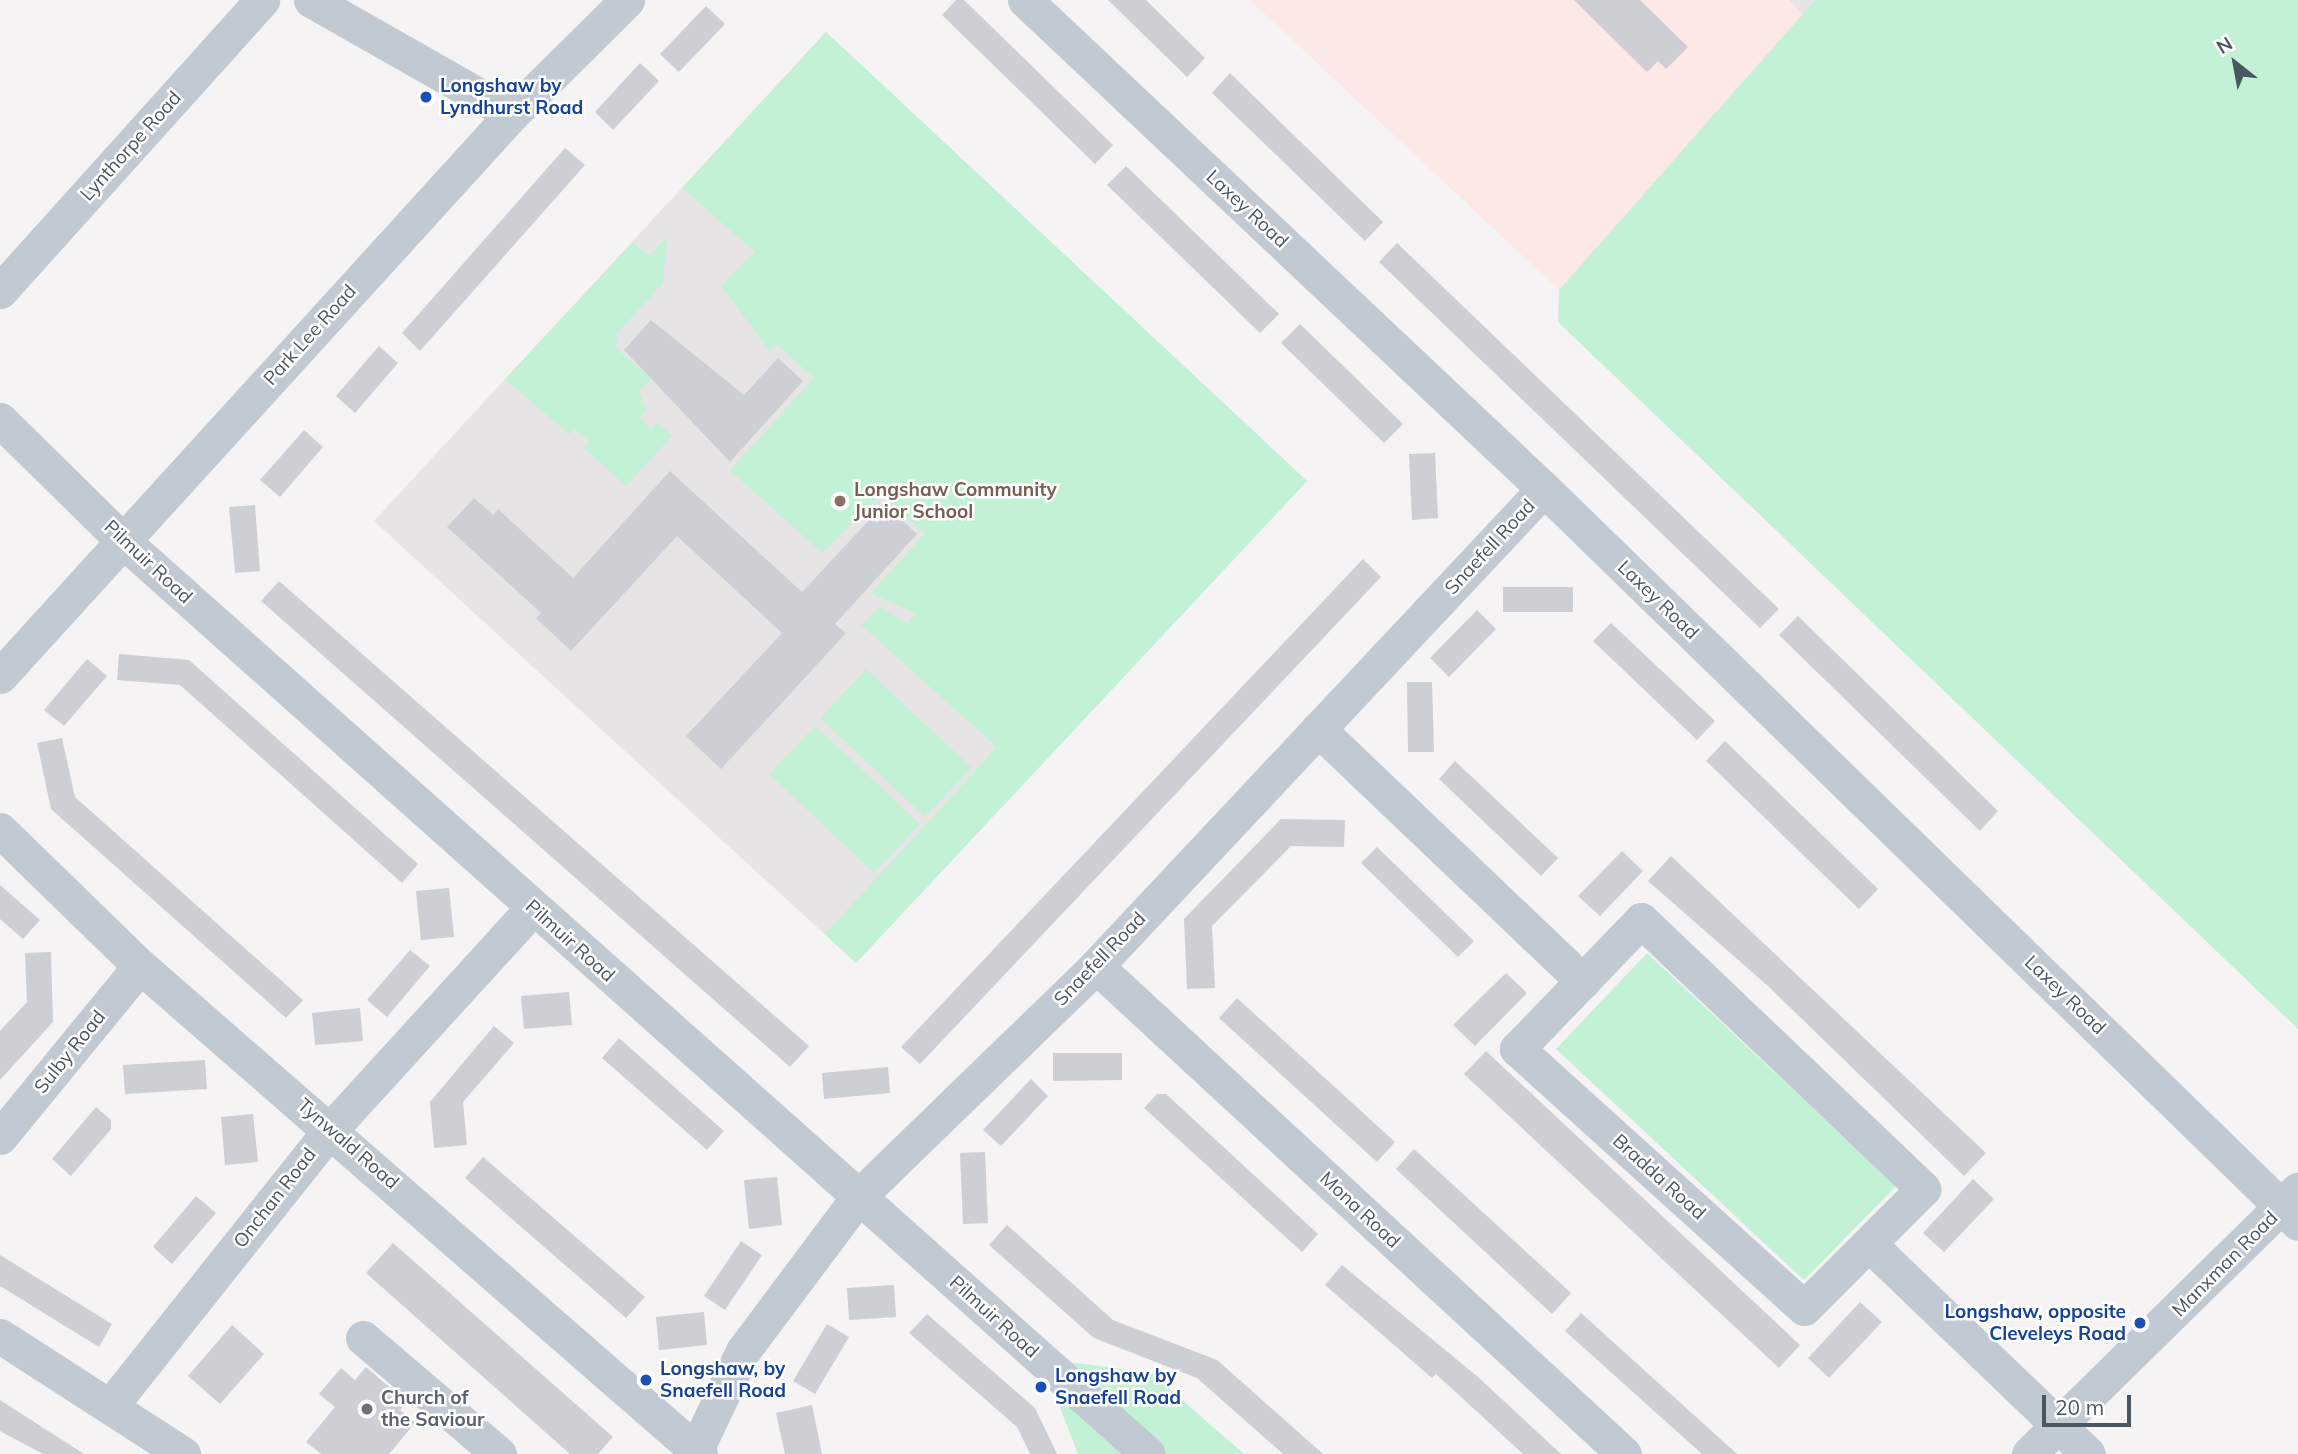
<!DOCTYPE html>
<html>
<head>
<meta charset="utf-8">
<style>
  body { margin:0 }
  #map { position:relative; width:2298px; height:1454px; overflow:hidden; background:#f5f3f3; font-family:Mulish,sans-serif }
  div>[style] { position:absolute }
  .education>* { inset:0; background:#e6e4e5 }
  .medical>* { inset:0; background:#fce8e6 }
  .green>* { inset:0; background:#c3f1d5 }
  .building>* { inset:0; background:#cdcfd5 }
  .minor>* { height:35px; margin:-17.5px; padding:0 17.5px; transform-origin:17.5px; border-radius:17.5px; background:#c1cad2 }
  .dots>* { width:19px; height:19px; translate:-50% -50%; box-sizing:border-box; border:4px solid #fff; border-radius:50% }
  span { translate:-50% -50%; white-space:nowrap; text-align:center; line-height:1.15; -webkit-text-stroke:5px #fff; paint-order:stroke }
  .transit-label { font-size:19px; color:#164399; font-weight:700 }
  .left { translate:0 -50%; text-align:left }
  .right { translate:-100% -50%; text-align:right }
  .street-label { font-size:19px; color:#4a5661 }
  .education-label { font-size:19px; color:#785e54; font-weight:700 }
  .worship-label { font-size:19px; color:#5b616d; font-weight:700 }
  .north { position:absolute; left:2200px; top:28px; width:70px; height:70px; -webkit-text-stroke:5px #fff; paint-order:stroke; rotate:329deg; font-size:19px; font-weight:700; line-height:28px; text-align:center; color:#4a5661 }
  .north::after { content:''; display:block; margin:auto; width:24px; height:32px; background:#4a5661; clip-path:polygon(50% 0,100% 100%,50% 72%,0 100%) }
  .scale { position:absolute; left:2042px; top:1395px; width:89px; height:32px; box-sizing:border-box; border:4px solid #4a5661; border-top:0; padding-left:9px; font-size:21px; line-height:24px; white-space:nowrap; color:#4a5661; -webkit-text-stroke:5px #fff; paint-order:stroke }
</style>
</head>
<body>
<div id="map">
  <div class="education">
    <div style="clip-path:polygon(1789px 0,1815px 0,1803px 15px)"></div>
    <div style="clip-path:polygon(826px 32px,1307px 481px,856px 963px,374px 521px)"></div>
  </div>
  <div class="medical">
    <div style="clip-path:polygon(1250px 0,1789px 0,1803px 15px,1559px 290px)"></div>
  </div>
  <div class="green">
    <div style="clip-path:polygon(1815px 0,2298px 0,2298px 1029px,1558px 322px,1559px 290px)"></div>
    <div style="clip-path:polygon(826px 32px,1307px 481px,856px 963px,825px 934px,997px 747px,861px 625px,880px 607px,907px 623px,916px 614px,871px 593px,925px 533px,881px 494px,822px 553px,730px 470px,814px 378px,778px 345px,770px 351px,721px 286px,755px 252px,682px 188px)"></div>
    <div style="clip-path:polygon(667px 237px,663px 283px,617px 333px,616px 348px,651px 379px,639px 392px,646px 411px,640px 418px,651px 429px,658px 422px,672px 436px,626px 486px,584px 448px,589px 441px,575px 429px,569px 434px,505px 379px,633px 242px,649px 256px)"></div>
    <div style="clip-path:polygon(866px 669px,972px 768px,925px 817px,820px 718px)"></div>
    <div style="clip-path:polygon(815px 726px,920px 824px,874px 873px,769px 774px)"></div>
    <div style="clip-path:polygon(1647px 953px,1896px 1186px,1804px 1280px,1556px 1049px)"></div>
    <div style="clip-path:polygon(1041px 1359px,1150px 1372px,1244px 1454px,1078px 1454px)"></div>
  </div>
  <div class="building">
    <div style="clip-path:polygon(956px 0,964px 0,1113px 145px,1095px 164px,942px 15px)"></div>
    <div style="clip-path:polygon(1108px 0,1146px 0,1205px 58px,1187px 77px)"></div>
    <div style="clip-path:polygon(1574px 0,1640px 0,1688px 47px,1666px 69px,1658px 61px,1647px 72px)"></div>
    <div style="clip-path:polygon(706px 6px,725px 24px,679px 72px,660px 54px)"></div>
    <div style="clip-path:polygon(640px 63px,659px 81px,613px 130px,595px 112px)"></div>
    <div style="clip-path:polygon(1230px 73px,1383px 222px,1365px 241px,1212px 93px)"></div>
    <div style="clip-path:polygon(565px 148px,585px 165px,420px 351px,402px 333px)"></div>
    <div style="clip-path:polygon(1126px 166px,1279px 314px,1260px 333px,1107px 185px)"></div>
    <div style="clip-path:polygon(1397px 243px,1779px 609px,1760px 628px,1379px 262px)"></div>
    <div style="clip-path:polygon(651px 320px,744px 395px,778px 358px,803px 381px,730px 462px,624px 350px)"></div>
    <div style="clip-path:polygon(1300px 324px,1403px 424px,1384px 443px,1281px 343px)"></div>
    <div style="clip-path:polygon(379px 346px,398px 363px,355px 413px,336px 396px)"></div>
    <div style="clip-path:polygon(304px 430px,323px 447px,280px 497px,260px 480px)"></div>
    <div style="clip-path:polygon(1435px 453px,1438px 518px,1412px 520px,1409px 454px)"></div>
    <div style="clip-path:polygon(670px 471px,802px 592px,871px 518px,877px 523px,889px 509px,917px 534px,835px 624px,846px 633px,721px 769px,686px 736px,782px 633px,677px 536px,571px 651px,536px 618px,541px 613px,447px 527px,474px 498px,493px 515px,498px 509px,573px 578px)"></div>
    <div style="clip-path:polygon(255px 505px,260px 571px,235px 573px,229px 507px)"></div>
    <div style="clip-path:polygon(1363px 559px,1381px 577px,920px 1064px,901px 1047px)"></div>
    <div style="clip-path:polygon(279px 581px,809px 1046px,790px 1067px,261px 601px)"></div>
    <div style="clip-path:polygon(1503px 587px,1573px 587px,1573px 612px,1503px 612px)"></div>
    <div style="clip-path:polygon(1477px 610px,1496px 629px,1449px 677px,1430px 658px)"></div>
    <div style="clip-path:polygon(1798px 616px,1998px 811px,1980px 831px,1779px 635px)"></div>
    <div style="clip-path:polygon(1611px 623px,1715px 721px,1697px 740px,1593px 641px)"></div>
    <div style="clip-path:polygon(119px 654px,189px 660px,418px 864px,402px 883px,180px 685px,117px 680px)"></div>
    <div style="clip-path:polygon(87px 659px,107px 676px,64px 726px,44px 710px)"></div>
    <div style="clip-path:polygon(1407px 682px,1432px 682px,1434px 752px,1408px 752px)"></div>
    <div style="clip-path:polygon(62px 738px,75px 797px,303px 1000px,286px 1018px,51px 809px,37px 743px)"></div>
    <div style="clip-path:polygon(1725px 741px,1878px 889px,1859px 909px,1706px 761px)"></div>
    <div style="clip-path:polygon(1455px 761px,1558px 858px,1541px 876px,1439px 779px)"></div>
    <div style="clip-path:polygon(1281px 819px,1345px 820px,1344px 847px,1291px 846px,1212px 926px,1215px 988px,1187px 989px,1184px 919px)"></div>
    <div style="clip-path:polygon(1377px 847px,1474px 941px,1458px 957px,1361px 863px)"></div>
    <div style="clip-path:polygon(1622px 851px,1643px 871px,1600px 916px,1578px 896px)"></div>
    <div style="clip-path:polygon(1671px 856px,1986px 1153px,1964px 1176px,1768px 986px,1648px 881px)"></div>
    <div style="clip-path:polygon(0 885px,40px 920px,23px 939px,0 919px)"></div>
    <div style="clip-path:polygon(449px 888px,454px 937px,421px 940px,416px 891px)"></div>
    <div style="clip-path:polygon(410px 950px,430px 966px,387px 1017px,367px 1000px)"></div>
    <div style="clip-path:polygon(51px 952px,53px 1022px,0 1080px,0 1031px,27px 1002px,25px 953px)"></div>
    <div style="clip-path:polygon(1506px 973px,1527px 993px,1475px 1046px,1453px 1025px)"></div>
    <div style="clip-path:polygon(569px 992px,572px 1025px,524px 1029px,521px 996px)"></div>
    <div style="clip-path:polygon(1237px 998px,1395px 1142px,1377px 1162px,1219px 1018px)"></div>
    <div style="clip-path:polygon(360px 1008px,363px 1041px,315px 1045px,312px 1013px)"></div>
    <div style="clip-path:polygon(494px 1026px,514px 1043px,463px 1102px,467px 1145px,434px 1148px,430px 1102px)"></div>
    <div style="clip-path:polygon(619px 1038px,724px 1131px,707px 1150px,602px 1058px)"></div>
    <div style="clip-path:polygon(1486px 1051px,1800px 1345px,1779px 1368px,1464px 1074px)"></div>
    <div style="clip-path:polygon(1053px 1053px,1122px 1053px,1122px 1080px,1053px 1081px)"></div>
    <div style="clip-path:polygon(205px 1060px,207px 1089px,125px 1094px,123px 1065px)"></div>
    <div style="clip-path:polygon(888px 1067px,890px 1093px,824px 1099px,822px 1073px)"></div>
    <div style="clip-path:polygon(1031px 1079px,1048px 1096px,1001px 1146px,983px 1130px)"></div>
    <div style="clip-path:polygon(1157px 1094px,1166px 1094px,1318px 1234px,1302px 1252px,1144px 1108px)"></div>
    <div style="clip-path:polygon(96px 1107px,111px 1120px,111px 1129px,71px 1176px,52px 1159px)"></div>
    <div style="clip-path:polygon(253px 1114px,258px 1162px,225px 1165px,221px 1117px)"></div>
    <div style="clip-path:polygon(1414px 1149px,1571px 1293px,1552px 1314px,1396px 1169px)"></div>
    <div style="clip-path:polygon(985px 1152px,988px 1223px,963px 1224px,960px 1153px)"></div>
    <div style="clip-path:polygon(483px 1157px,645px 1297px,626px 1318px,465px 1178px)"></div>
    <div style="clip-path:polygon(777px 1177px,782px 1225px,749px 1229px,744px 1180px)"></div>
    <div style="clip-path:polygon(1973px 1179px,1994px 1199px,1944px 1252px,1923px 1233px)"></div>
    <div style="clip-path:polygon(196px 1196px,216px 1213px,172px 1264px,153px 1247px)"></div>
    <div style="clip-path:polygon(1007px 1225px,1113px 1320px,1217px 1360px,1323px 1454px,1283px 1454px,1197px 1378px,1094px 1338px,989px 1245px)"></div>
    <div style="clip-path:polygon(741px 1241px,762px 1255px,725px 1310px,704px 1296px)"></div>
    <div style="clip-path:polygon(393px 1243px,613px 1437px,598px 1454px,570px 1454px,366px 1273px)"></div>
    <div style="clip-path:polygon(0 1255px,112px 1324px,99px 1347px,0 1286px)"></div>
    <div style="clip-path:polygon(1342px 1265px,1478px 1377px,1561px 1454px,1523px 1454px,1436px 1374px,1432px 1378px,1325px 1285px)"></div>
    <div style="clip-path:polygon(894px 1285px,896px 1317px,849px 1320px,847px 1288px)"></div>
    <div style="clip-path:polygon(1860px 1302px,1882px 1322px,1829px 1378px,1808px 1358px)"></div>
    <div style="clip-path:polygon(704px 1312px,707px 1345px,659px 1350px,656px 1317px)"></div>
    <div style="clip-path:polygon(1581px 1313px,1737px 1454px,1702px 1454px,1565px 1331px)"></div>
    <div style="clip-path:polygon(927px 1314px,1035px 1408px,1057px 1454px,1030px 1454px,1017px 1427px,909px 1333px)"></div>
    <div style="clip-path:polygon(827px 1324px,849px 1337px,815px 1394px,793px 1381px)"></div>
    <div style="clip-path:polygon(232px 1325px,264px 1354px,220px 1404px,188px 1376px)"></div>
    <div style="clip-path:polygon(366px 1367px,407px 1402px,400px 1410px,415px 1423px,389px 1454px,321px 1454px,306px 1442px,335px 1407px,319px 1394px,341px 1368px,355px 1380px)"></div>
    <div style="clip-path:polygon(0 1400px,84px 1454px,43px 1454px,0 1431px)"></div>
    <div style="clip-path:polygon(812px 1405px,822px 1454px,785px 1454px,776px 1413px)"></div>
  </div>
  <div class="minor">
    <div style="left:311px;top:0;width:231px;rotate:29.6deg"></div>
    <div style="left:1025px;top:0;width:713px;rotate:43.3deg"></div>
    <div style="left:1544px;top:489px;width:1052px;rotate:44.23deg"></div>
    <div style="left:0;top:291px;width:392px;rotate:-48deg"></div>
    <div style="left:0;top:420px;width:171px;rotate:44.5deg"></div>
    <div style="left:122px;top:540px;width:1374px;rotate:41.7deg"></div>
    <div style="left:0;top:676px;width:760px;rotate:-47.67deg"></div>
    <div style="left:512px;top:114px;width:162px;rotate:-44.7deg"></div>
    <div style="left:1318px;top:729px;width:366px;rotate:43.6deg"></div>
    <div style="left:0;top:830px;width:195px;rotate:44.2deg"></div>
    <div style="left:140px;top:966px;width:743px;rotate:41.07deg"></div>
    <div style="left:1641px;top:920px;width:390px;rotate:43.6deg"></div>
    <div style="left:1923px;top:1189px;width:168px;rotate:135deg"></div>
    <div style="left:1804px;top:1308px;width:387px;rotate:-137.9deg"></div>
    <div style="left:1517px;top:1049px;width:179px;rotate:-46.1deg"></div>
    <div style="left:1096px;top:966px;width:719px;rotate:42.75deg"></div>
    <div style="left:0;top:1137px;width:221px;rotate:-50.7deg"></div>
    <div style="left:1869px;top:1244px;width:303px;rotate:43.8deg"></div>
    <div style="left:0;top:1336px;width:218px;rotate:32.8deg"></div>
    <div style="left:363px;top:1338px;width:179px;rotate:40.5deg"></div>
    <div style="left:112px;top:1404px;width:352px;rotate:-51.5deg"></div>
    <div style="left:331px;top:1129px;width:299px;rotate:-47.6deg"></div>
    <div style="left:694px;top:1454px;width:114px;rotate:-64.6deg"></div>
    <div style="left:743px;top:1351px;width:192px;rotate:-53.2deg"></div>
    <div style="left:858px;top:1197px;width:332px;rotate:-44.1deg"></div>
    <div style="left:1096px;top:966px;width:654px;rotate:-46.8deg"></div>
    <div style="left:2029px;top:1454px;width:377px;rotate:-44.5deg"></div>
  </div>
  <div class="dots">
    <div style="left:426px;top:97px;background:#1a4fb4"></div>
    <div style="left:840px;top:501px;background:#8d6e63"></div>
    <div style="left:2140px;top:1323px;background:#1a4fb4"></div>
    <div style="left:646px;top:1380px;background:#1a4fb4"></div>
    <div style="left:1041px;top:1387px;background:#1a4fb4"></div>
    <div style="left:367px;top:1409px;background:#6b7280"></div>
  </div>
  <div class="transit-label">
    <span class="left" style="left:440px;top:97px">Longshaw by<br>Lyndhurst Road</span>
    <span class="right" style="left:2126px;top:1323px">Longshaw, opposite<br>Cleveleys Road</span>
    <span class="left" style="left:660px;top:1380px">Longshaw, by<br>Snaefell Road</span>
    <span class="left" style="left:1055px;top:1387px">Longshaw by<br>Snaefell Road</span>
  </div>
  <div class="street-label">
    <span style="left:131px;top:146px;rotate:-48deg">Lynthorpe Road</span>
    <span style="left:1247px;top:209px;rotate:43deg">Laxey Road</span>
    <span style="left:310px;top:335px;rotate:-48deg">Park Lee Road</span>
    <span style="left:1490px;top:547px;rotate:-47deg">Snaefell Road</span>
    <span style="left:148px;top:562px;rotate:43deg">Pilmuir Road</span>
    <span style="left:1658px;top:600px;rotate:44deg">Laxey Road</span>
    <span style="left:570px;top:941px;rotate:42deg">Pilmuir Road</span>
    <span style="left:1100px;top:959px;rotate:-46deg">Snaefell Road</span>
    <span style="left:2065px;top:995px;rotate:44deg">Laxey Road</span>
    <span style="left:70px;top:1052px;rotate:-51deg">Sulby Road</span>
    <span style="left:348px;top:1144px;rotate:41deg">Tynwald Road</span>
    <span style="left:1659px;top:1177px;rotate:42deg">Bradda Road</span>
    <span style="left:275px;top:1198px;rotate:-52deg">Onchan Road</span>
    <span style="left:1360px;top:1210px;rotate:43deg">Mona Road</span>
    <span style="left:2225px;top:1264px;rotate:-45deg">Manxman Road</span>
    <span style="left:994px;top:1317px;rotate:42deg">Pilmuir Road</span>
  </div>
  <div class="education-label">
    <span class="left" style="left:854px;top:501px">Longshaw Community<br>Junior School</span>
  </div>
  <div class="worship-label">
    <span class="left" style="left:381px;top:1409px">Church of<br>the Saviour</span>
  </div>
  <div class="north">N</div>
  <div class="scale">20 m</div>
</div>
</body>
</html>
